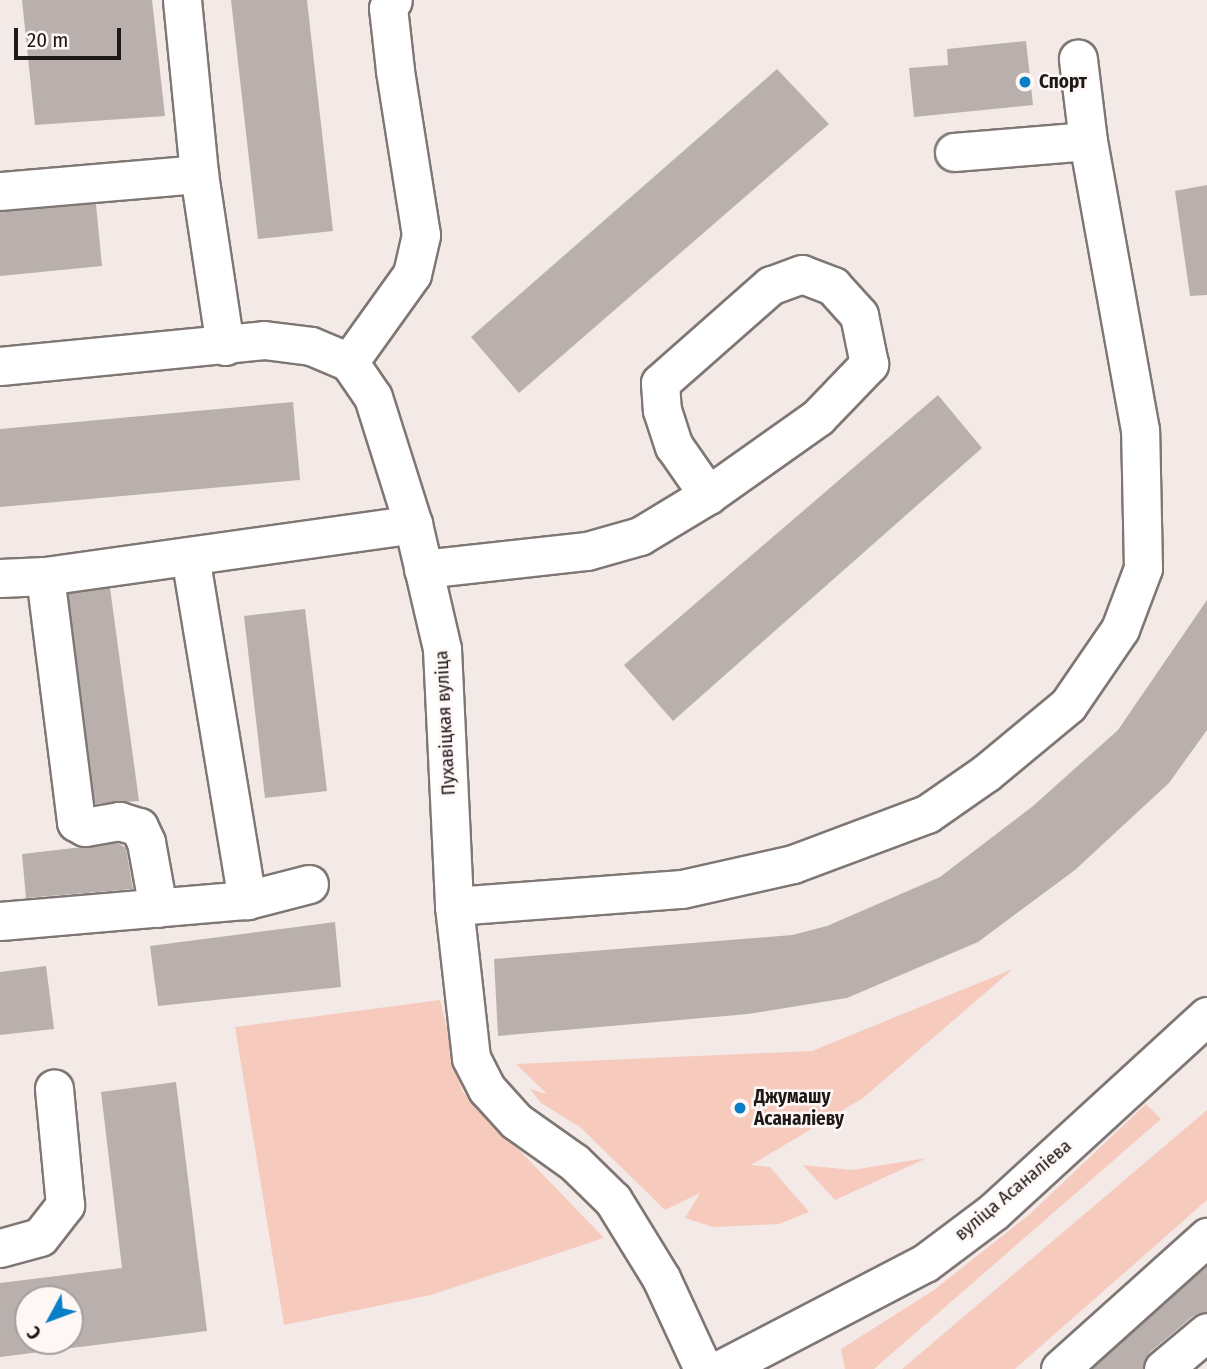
<!DOCTYPE html>
<html>
<head>
<meta charset="utf-8">
<style>
  body { margin:0 }
  #map { position:relative; width:1207px; height:1369px; overflow:hidden; background:#f3e9e6; font-family:"Fira Sans Condensed",sans-serif }
  div>[style] { position:absolute }
  .green>* { inset:0; background:#f7cabe }
  .building>* { inset:0; background:#b9b0ad }
  .roads { filter:drop-shadow(2px 0 #7f7774) drop-shadow(-2px 0 #7f7774) drop-shadow(0 2px #7f7774) drop-shadow(0 -2px #7f7774) }
  .minor>* { height:37px; margin:-18.5px; padding:0 18.5px; transform-origin:18.5px; border-radius:18.5px; background:#fff }
  .dots>* { width:19px; height:19px; translate:-50% -50%; box-sizing:border-box; border:4px solid #fff7f5; border-radius:50% }
  span { translate:-50% -50%; white-space:nowrap; text-align:center; line-height:1.15; -webkit-text-stroke:5px #fff7f5; paint-order:stroke }
  .poi-label { font-size:19px; color:#1c1918; font-weight:700 }
  .left { translate:0 -50%; text-align:left }
  .street-label { font-size:19px; color:#1c1918 }
  .north { position:absolute; left:14px; top:1285px; width:70px; height:70px; box-sizing:border-box; background:#fff7f5; border:2px solid #a49e9d; border-radius:50%; rotate:229deg; font-size:19px; font-weight:700; line-height:28px; text-align:center; color:#1c1918 }
  .north::after { content:''; display:block; margin:auto; width:24px; height:32px; background:#0b7ec7; clip-path:polygon(50% 0,100% 100%,50% 72%,0 100%) }
  .scale { position:absolute; left:14px; top:28px; width:107px; height:32px; box-sizing:border-box; border:4px solid #1c1918; border-top:0; padding-left:9px; font-size:21px; line-height:24px; white-space:nowrap; color:#1c1918; -webkit-text-stroke:5px #fff7f5; paint-order:stroke }
</style>
</head>
<body>
<div id="map">
  <div class="green">
    <div style="clip-path:polygon(1013px 969px,863px 1098px,751px 1165px,770px 1167px,809px 1212px,779px 1224px,713px 1227px,685px 1218px,700px 1193px,665px 1210px,580px 1127px,541px 1103px,530px 1089px,547px 1094px,516px 1064px,812px 1051px)"></div>
    <div style="clip-path:polygon(440px 1000px,462px 1091px,604px 1238px,431px 1295px,284px 1325px,235px 1027px)"></div>
    <div style="clip-path:polygon(1146px 1104px,1161px 1119px,874px 1369px,845px 1369px,841px 1349px,934px 1290px,1030px 1214px)"></div>
    <div style="clip-path:polygon(1207px 1110px,1207px 1200px,1015px 1369px,902px 1369px)"></div>
    <div style="clip-path:polygon(927px 1158px,835px 1200px,803px 1165px,852px 1170px)"></div>
  </div>
  <div class="building">
    <div style="clip-path:polygon(22px 0,152px 0,165px 116px,35px 125px)"></div>
    <div style="clip-path:polygon(231px 0,307px 0,333px 231px,258px 239px)"></div>
    <div style="clip-path:polygon(1026px 41px,1033px 105px,914px 117px,909px 68px,948px 65px,947px 49px)"></div>
    <div style="clip-path:polygon(777px 69px,829px 124px,519px 393px,471px 337px)"></div>
    <div style="clip-path:polygon(1207px 185px,1207px 295px,1190px 296px,1175px 191px)"></div>
    <div style="clip-path:polygon(96px 204px,102px 266px,0 276px,0 212px)"></div>
    <div style="clip-path:polygon(938px 395px,982px 448px,673px 721px,624px 665px)"></div>
    <div style="clip-path:polygon(293px 402px,300px 480px,0 507px,0 429px)"></div>
    <div style="clip-path:polygon(110px 588px,139px 801px,95px 804px,68px 594px)"></div>
    <div style="clip-path:polygon(1207px 600px,1207px 730px,1169px 783px,1075px 870px,978px 942px,847px 998px,748px 1014px,498px 1036px,494px 959px,792px 935px,827px 926px,940px 877px,1033px 806px,1118px 730px)"></div>
    <div style="clip-path:polygon(305px 609px,327px 791px,265px 798px,244px 616px)"></div>
    <div style="clip-path:polygon(118px 843px,126px 848px,133px 889px,26px 898px,22px 854px)"></div>
    <div style="clip-path:polygon(335px 922px,341px 987px,158px 1006px,150px 946px)"></div>
    <div style="clip-path:polygon(46px 966px,54px 1029px,0 1035px,0 972px)"></div>
    <div style="clip-path:polygon(evenodd,176px 1082px,207px 1331px,0 1357px,0 1283px,122px 1268px,101px 1092px,176px 1082px,28px 1299px,70px 1299px,70px 1341px,28px 1341px,28px 1299px)"></div>
    <div style="clip-path:polygon(1207px 1265px,1207px 1312px,1193px 1316px,1149px 1353px,1143px 1369px,1091px 1369px)"></div>
  </div>
  <div class="roads">
    <div class="minor">
      <div style="left:182px;top:0;width:175px;rotate:84.4deg"></div>
      <div style="left:199px;top:174px;width:174px;rotate:81.4deg"></div>
      <div style="left:954px;top:152px;width:134px;rotate:-4.7deg"></div>
      <div style="left:0;top:191px;width:200px;rotate:-4.9deg"></div>
      <div style="left:349px;top:362px;width:108px;rotate:-54.4deg"></div>
      <div style="left:412px;top:274px;width:40px;rotate:-77deg"></div>
      <div style="left:421px;top:235px;width:167px;rotate:-99deg"></div>
      <div style="left:395px;top:70px;width:62px;rotate:-96.4deg"></div>
      <div style="left:388px;top:8px;width:9px;rotate:-58deg"></div>
      <div style="left:0;top:366px;width:265px;rotate:-5.6deg"></div>
      <div style="left:264px;top:340px;width:47px;rotate:7.3deg"></div>
      <div style="left:311px;top:346px;width:41px;rotate:22.8deg"></div>
      <div style="left:349px;top:362px;width:42px;rotate:55.6deg"></div>
      <div style="left:373px;top:397px;width:133px;rotate:72.5deg"></div>
      <div style="left:413px;top:524px;width:128px;rotate:76.9deg"></div>
      <div style="left:442px;top:649px;width:257px;rotate:87.3deg"></div>
      <div style="left:454px;top:906px;width:153px;rotate:83.6deg"></div>
      <div style="left:471px;top:1058px;width:35px;rotate:63deg"></div>
      <div style="left:487px;top:1089px;width:43px;rotate:47.8deg"></div>
      <div style="left:516px;top:1121px;width:71px;rotate:35.3deg"></div>
      <div style="left:574px;top:1162px;width:54px;rotate:44.3deg"></div>
      <div style="left:613px;top:1200px;width:92px;rotate:58.4deg"></div>
      <div style="left:661px;top:1278px;width:100px;rotate:65.2deg"></div>
      <div style="left:190px;top:556px;width:349px;rotate:80.6deg"></div>
      <div style="left:423px;top:569px;width:165px;rotate:-6.3deg"></div>
      <div style="left:587px;top:551px;width:55px;rotate:-15.8deg"></div>
      <div style="left:640px;top:536px;width:79px;rotate:-31.1deg"></div>
      <div style="left:708px;top:495px;width:135px;rotate:-35.3deg"></div>
      <div style="left:818px;top:417px;width:74px;rotate:-46.1deg"></div>
      <div style="left:869px;top:364px;width:50px;rotate:-101.5deg"></div>
      <div style="left:859px;top:315px;width:39px;rotate:-132deg"></div>
      <div style="left:833px;top:286px;width:33px;rotate:-159deg"></div>
      <div style="left:802px;top:274px;width:33px;rotate:160deg"></div>
      <div style="left:771px;top:285px;width:148px;rotate:138.6deg"></div>
      <div style="left:660px;top:383px;width:27px;rotate:86deg"></div>
      <div style="left:662px;top:410px;width:38px;rotate:72deg"></div>
      <div style="left:674px;top:446px;width:60px;rotate:55.2deg"></div>
      <div style="left:45px;top:576px;width:248px;rotate:82.8deg"></div>
      <div style="left:76px;top:822px;width:10px;rotate:29deg"></div>
      <div style="left:85px;top:827px;width:35px;rotate:-10deg"></div>
      <div style="left:119px;top:821px;width:21px;rotate:17deg"></div>
      <div style="left:139px;top:827px;width:17px;rotate:65deg"></div>
      <div style="left:146px;top:842px;width:67px;rotate:79.7deg"></div>
      <div style="left:0;top:578px;width:45px;rotate:-2.5deg"></div>
      <div style="left:45px;top:576px;width:372px;rotate:-8deg"></div>
      <div style="left:454px;top:906px;width:229px;rotate:-4.3deg"></div>
      <div style="left:682px;top:889px;width:114px;rotate:-12.7deg"></div>
      <div style="left:793px;top:864px;width:143px;rotate:-20.5deg"></div>
      <div style="left:927px;top:814px;width:72px;rotate:-34.8deg"></div>
      <div style="left:986px;top:773px;width:107px;rotate:-39.7deg"></div>
      <div style="left:1068px;top:705px;width:92px;rotate:-55.6deg"></div>
      <div style="left:1120px;top:629px;width:65px;rotate:-69.3deg"></div>
      <div style="left:1143px;top:568px;width:138px;rotate:-91.2deg"></div>
      <div style="left:1140px;top:430px;width:294px;rotate:-100.2deg"></div>
      <div style="left:1088px;top:141px;width:83px;rotate:-97deg"></div>
      <div style="left:0;top:921px;width:248px;rotate:-4.9deg"></div>
      <div style="left:247px;top:900px;width:64px;rotate:-14.5deg"></div>
      <div style="left:0;top:1248px;width:41px;rotate:-15.4deg"></div>
      <div style="left:40px;top:1237px;width:41px;rotate:-52deg"></div>
      <div style="left:65px;top:1205px;width:117px;rotate:-95.4deg"></div>
      <div style="left:721px;top:1369px;width:230px;rotate:-27.5deg"></div>
      <div style="left:925px;top:1263px;width:85px;rotate:-36.9deg"></div>
      <div style="left:993px;top:1212px;width:290px;rotate:-42.5deg"></div>
      <div style="left:1060px;top:1369px;width:198px;rotate:-41.9deg"></div>
      <div style="left:1163px;top:1369px;width:57px;rotate:-40.1deg"></div>
    </div>
  </div>
  <div class="dots">
    <div style="left:1025px;top:82px;background:#0b7ec7"></div>
    <div style="left:740px;top:1108px;background:#0b7ec7"></div>
  </div>
  <div class="poi-label">
    <span class="left" style="left:1039px;top:82px">Спорт</span>
    <span class="left" style="left:754px;top:1108px">Джумашу<br>Асаналіеву</span>
  </div>
  <div class="street-label">
    <span style="left:445px;top:723px;rotate:-93deg">Пухавіцкая вуліца</span>
    <span style="left:1013px;top:1190px;rotate:-40deg">вуліца Асаналіева</span>
  </div>
  <div class="north">С</div>
  <div class="scale">20 m</div>
</div>
</body>
</html>
